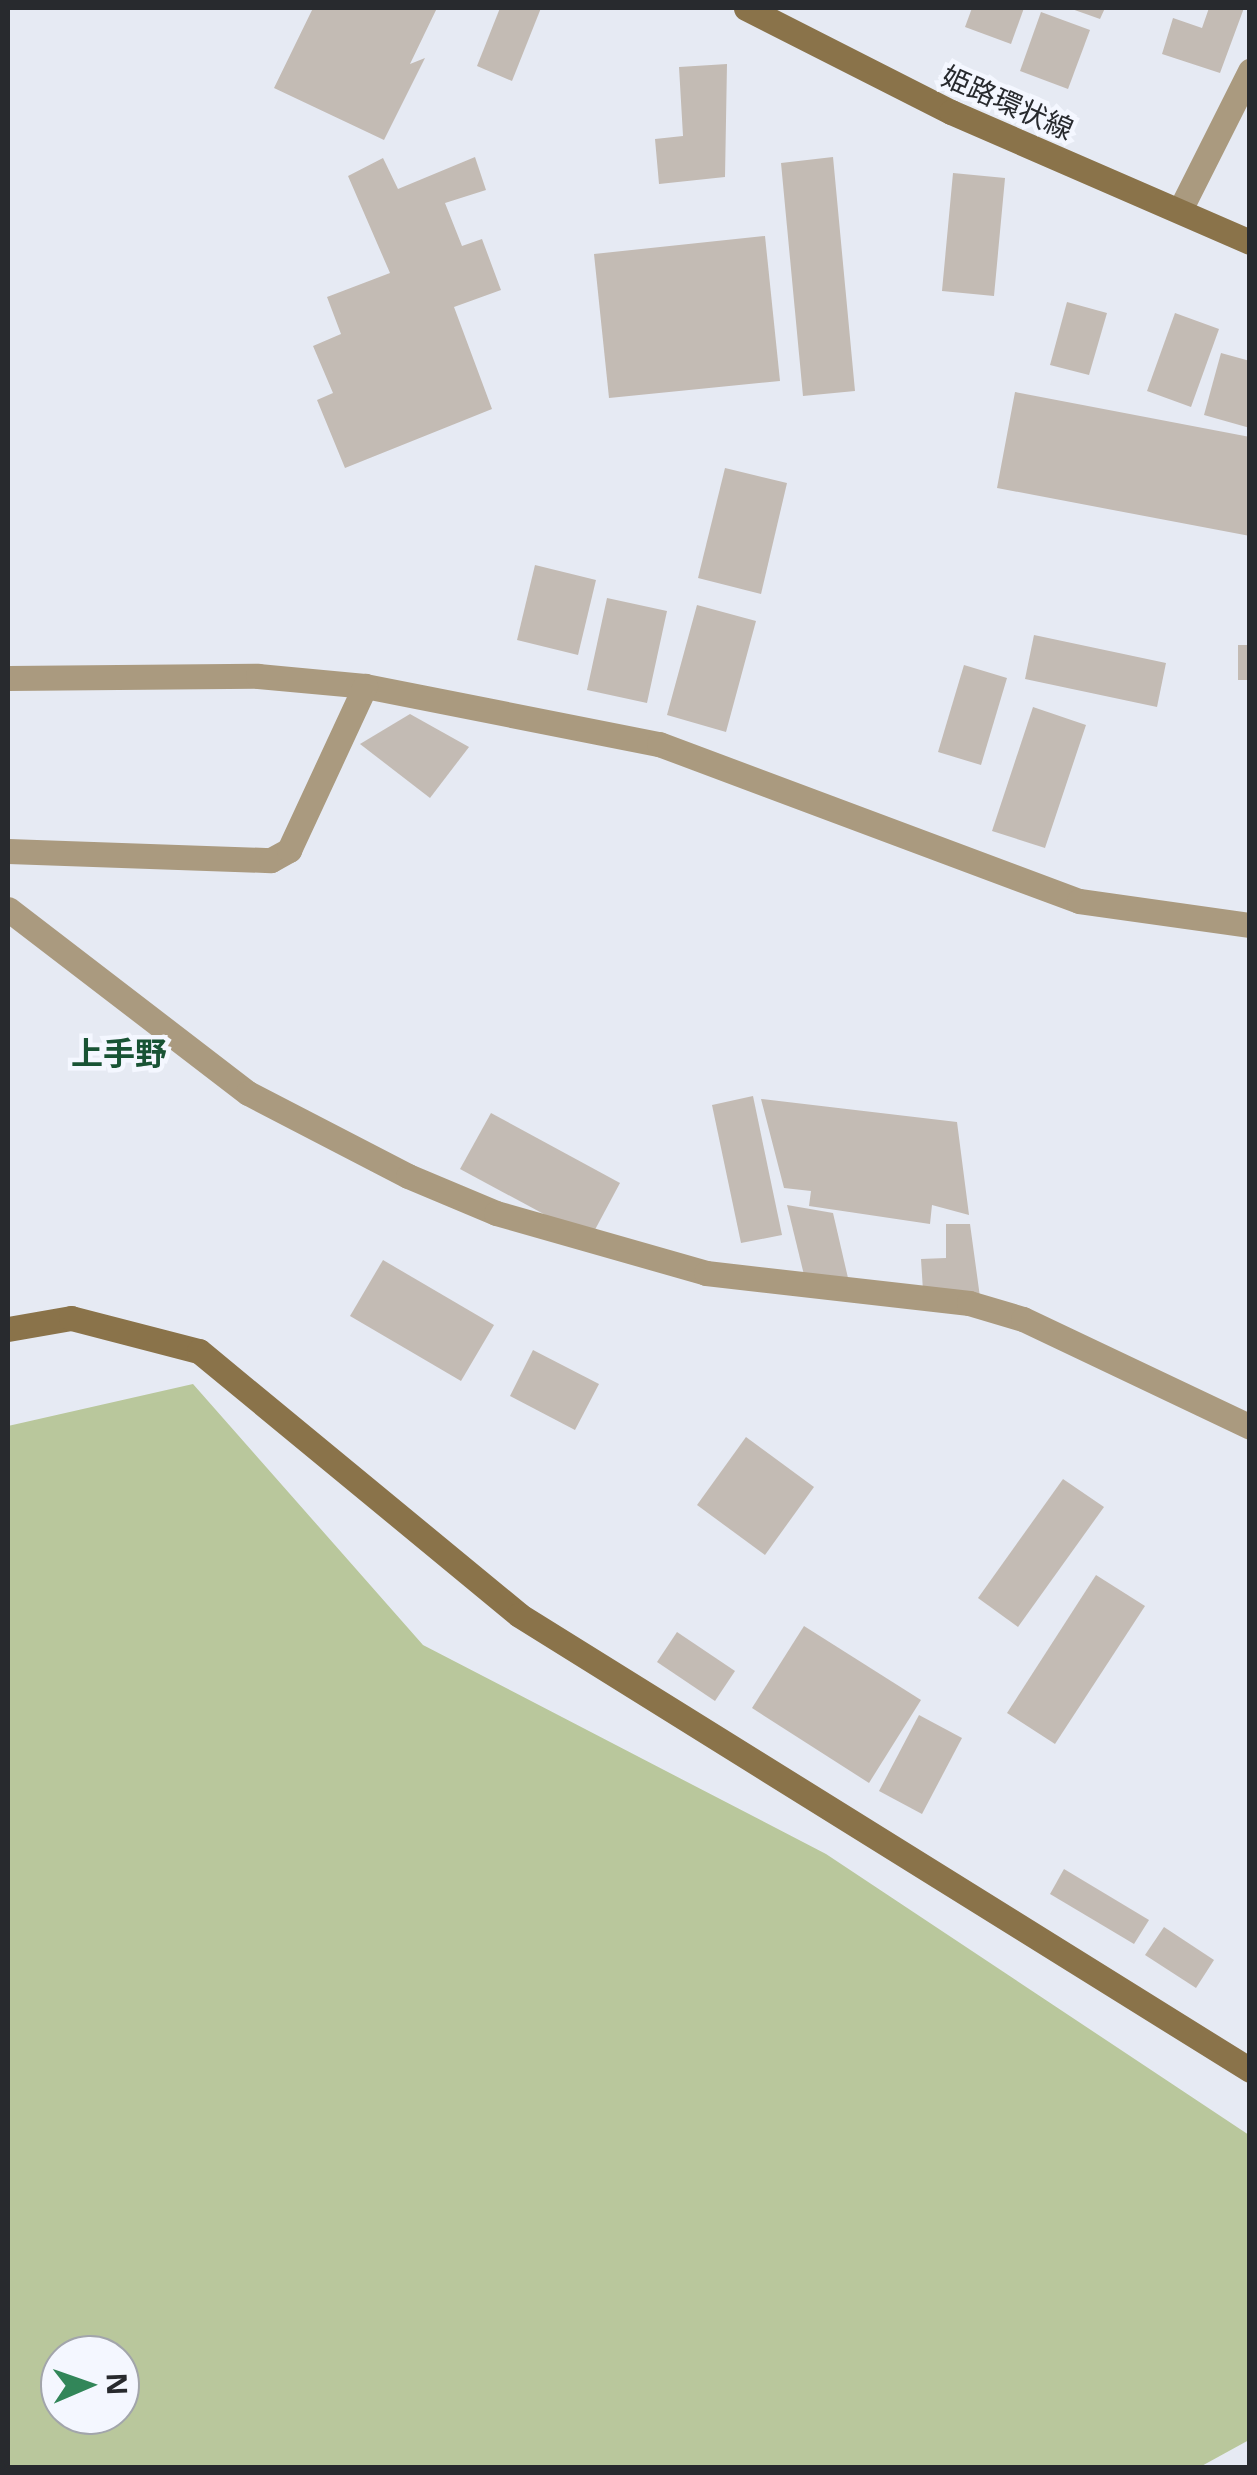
<!DOCTYPE html>
<html>
<head>
<meta charset="utf-8">
<style>
  body { margin:0 }
  #map { position:relative; width:1257px; height:2475px; overflow:hidden; background:#e6eaf3; font-family:"Open Sans","Noto Sans JP",sans-serif }
  div>[style] { position:absolute }
  .green>* { inset:0; background:#b9c79c }
  .building>* { inset:0; background:#c3bbb4 }
  .street>* { height:25px; margin:-12.5px; padding:0 12.5px; transform-origin:12.5px; border-radius:12.5px; background:#aa9a7f }
  .secondary>* { height:25px; margin:-12.5px; padding:0 12.5px; transform-origin:12.5px; border-radius:12.5px; background:#8a734a }
  span { translate:-50% -50%; white-space:nowrap; text-align:center; line-height:1.15; -webkit-text-stroke:9px #f4f7ff; paint-order:stroke }
  .street-label { font-size:28px; color:#282a2e }
  .quarter-label { font-size:32px; color:#185334; font-weight:700 }
  .frame { position:absolute; inset:0; border:10px solid #282a2e; pointer-events:none }
  .north { position:absolute; left:40px; top:2335px; width:100px; height:100px; box-sizing:border-box; background:#f4f7ff; border:2px solid #a2a5ab; border-radius:50%; rotate:88deg; font-size:28px; font-weight:700; line-height:40px; text-align:center; color:#282a2e }
  .north::after { content:''; display:block; margin:auto; width:35px; height:45px; background:#328659; clip-path:polygon(50% 0,100% 100%,50% 72%,0 100%) }
</style>
</head>
<body>
<div id="map">
  <div class="green">
    <div style="clip-path:polygon(evenodd,193px 1384px,423px 1645px,826px 1854px,1249px 2135px,1249px 2440px,1198px 2468px,8px 2467px,8px 1426px,193px 1384px,60px 2355px,120px 2355px,120px 2415px,60px 2415px,60px 2355px)"></div>
  </div>
  <div class="building">
    <div style="clip-path:polygon(313px 8px,437px 8px,410px 64px,425px 58px,384px 140px,274px 88px)"></div>
    <div style="clip-path:polygon(500px 8px,541px 8px,512px 81px,477px 66px)"></div>
    <div style="clip-path:polygon(972px 8px,1024px 8px,1011px 44px,965px 27px)"></div>
    <div style="clip-path:polygon(1069px 8px,1105px 8px,1100px 19px)"></div>
    <div style="clip-path:polygon(1209px 8px,1244px 8px,1220px 73px,1162px 54px,1173px 18px,1202px 28px)"></div>
    <div style="clip-path:polygon(1041px 12px,1090px 30px,1068px 89px,1020px 71px)"></div>
    <div style="clip-path:polygon(727px 64px,725px 177px,659px 184px,655px 139px,683px 136px,679px 67px)"></div>
    <div style="clip-path:polygon(475px 157px,486px 190px,445px 203px,462px 246px,482px 239px,501px 290px,454px 307px,492px 409px,345px 468px,317px 400px,333px 393px,313px 346px,341px 334px,327px 297px,390px 273px,348px 176px,383px 158px,398px 189px)"></div>
    <div style="clip-path:polygon(833px 157px,855px 391px,803px 396px,781px 163px)"></div>
    <div style="clip-path:polygon(953px 173px,1005px 178px,994px 296px,942px 291px)"></div>
    <div style="clip-path:polygon(765px 236px,780px 381px,609px 398px,594px 254px)"></div>
    <div style="clip-path:polygon(1067px 302px,1107px 313px,1089px 375px,1050px 365px)"></div>
    <div style="clip-path:polygon(1175px 313px,1219px 329px,1191px 407px,1147px 391px)"></div>
    <div style="clip-path:polygon(1221px 353px,1250px 361px,1250px 428px,1204px 415px)"></div>
    <div style="clip-path:polygon(1015px 392px,1250px 437px,1250px 536px,997px 488px)"></div>
    <div style="clip-path:polygon(725px 468px,787px 483px,761px 594px,698px 578px)"></div>
    <div style="clip-path:polygon(535px 565px,596px 580px,578px 655px,517px 640px)"></div>
    <div style="clip-path:polygon(607px 598px,667px 611px,647px 703px,587px 690px)"></div>
    <div style="clip-path:polygon(697px 605px,756px 621px,726px 732px,667px 715px)"></div>
    <div style="clip-path:polygon(1034px 635px,1166px 663px,1157px 707px,1025px 679px)"></div>
    <div style="clip-path:polygon(1238px 645px,1250px 645px,1250px 680px,1238px 680px)"></div>
    <div style="clip-path:polygon(964px 665px,1007px 678px,981px 765px,938px 752px)"></div>
    <div style="clip-path:polygon(1033px 707px,1086px 725px,1045px 848px,992px 831px)"></div>
    <div style="clip-path:polygon(410px 714px,469px 747px,430px 798px,360px 744px)"></div>
    <div style="clip-path:polygon(753px 1096px,782px 1235px,741px 1243px,712px 1105px)"></div>
    <div style="clip-path:polygon(761px 1099px,957px 1122px,969px 1215px,932px 1205px,930px 1224px,809px 1206px,811px 1191px,784px 1188px)"></div>
    <div style="clip-path:polygon(491px 1113px,620px 1183px,590px 1239px,460px 1169px)"></div>
    <div style="clip-path:polygon(787px 1205px,833px 1213px,848px 1278px,805px 1279px)"></div>
    <div style="clip-path:polygon(946px 1224px,970px 1224px,980px 1297px,923px 1291px,921px 1259px,946px 1258px)"></div>
    <div style="clip-path:polygon(383px 1260px,494px 1325px,461px 1381px,350px 1316px)"></div>
    <div style="clip-path:polygon(533px 1350px,599px 1384px,575px 1430px,510px 1396px)"></div>
    <div style="clip-path:polygon(746px 1437px,814px 1487px,765px 1555px,697px 1505px)"></div>
    <div style="clip-path:polygon(1063px 1479px,1104px 1507px,1018px 1627px,978px 1598px)"></div>
    <div style="clip-path:polygon(1096px 1575px,1145px 1606px,1055px 1744px,1007px 1713px)"></div>
    <div style="clip-path:polygon(804px 1626px,921px 1700px,869px 1783px,752px 1708px)"></div>
    <div style="clip-path:polygon(677px 1632px,735px 1671px,715px 1701px,657px 1662px)"></div>
    <div style="clip-path:polygon(919px 1715px,962px 1738px,922px 1814px,879px 1791px)"></div>
    <div style="clip-path:polygon(1064px 1869px,1149px 1920px,1134px 1944px,1050px 1894px)"></div>
    <div style="clip-path:polygon(1164px 1927px,1214px 1960px,1196px 1988px,1145px 1955px)"></div>
  </div>
  <div class="street">
    <div style="left:1180px;top:210px;width:156px;rotate:-63.3deg"></div>
    <div style="left:8px;top:678px;width:250px;rotate:-0.5deg"></div>
    <div style="left:258px;top:676px;width:107px;rotate:5.3deg"></div>
    <div style="left:365px;top:686px;width:300px;rotate:11.2deg"></div>
    <div style="left:659px;top:744px;width:448px;rotate:20.5deg"></div>
    <div style="left:1079px;top:901px;width:173px;rotate:8deg"></div>
    <div style="left:8px;top:851px;width:263px;rotate:2deg"></div>
    <div style="left:271px;top:860px;width:21px;rotate:-29deg"></div>
    <div style="left:289px;top:850px;width:181px;rotate:-65.1deg"></div>
    <div style="left:8px;top:909px;width:302px;rotate:37.5deg"></div>
    <div style="left:248px;top:1093px;width:180px;rotate:27.4deg"></div>
    <div style="left:408px;top:1176px;width:95px;rotate:22.8deg"></div>
    <div style="left:496px;top:1213px;width:218px;rotate:15.9deg"></div>
    <div style="left:706px;top:1273px;width:265px;rotate:6.5deg"></div>
    <div style="left:969px;top:1303px;width:56px;rotate:16.5deg"></div>
    <div style="left:1023px;top:1319px;width:251px;rotate:25.4deg"></div>
  </div>
  <div class="secondary">
    <div style="left:746px;top:8px;width:230px;rotate:26.9deg"></div>
    <div style="left:951px;top:112px;width:326px;rotate:23.5deg"></div>
    <div style="left:8px;top:1329px;width:64px;rotate:-9.9deg"></div>
    <div style="left:71px;top:1318px;width:132px;rotate:14.5deg"></div>
    <div style="left:199px;top:1351px;width:415px;rotate:39.5deg"></div>
    <div style="left:519px;top:1615px;width:861px;rotate:31.9deg"></div>
  </div>
  <div class="street-label">
    <span style="left:1008px;top:102px;rotate:24deg">姫路環状線</span>
  </div>
  <div class="quarter-label">
    <span style="left:119px;top:1053px">上手野</span>
  </div>
  <div class="frame"></div>
  <div class="north">N</div>
</div>
</body>
</html>
